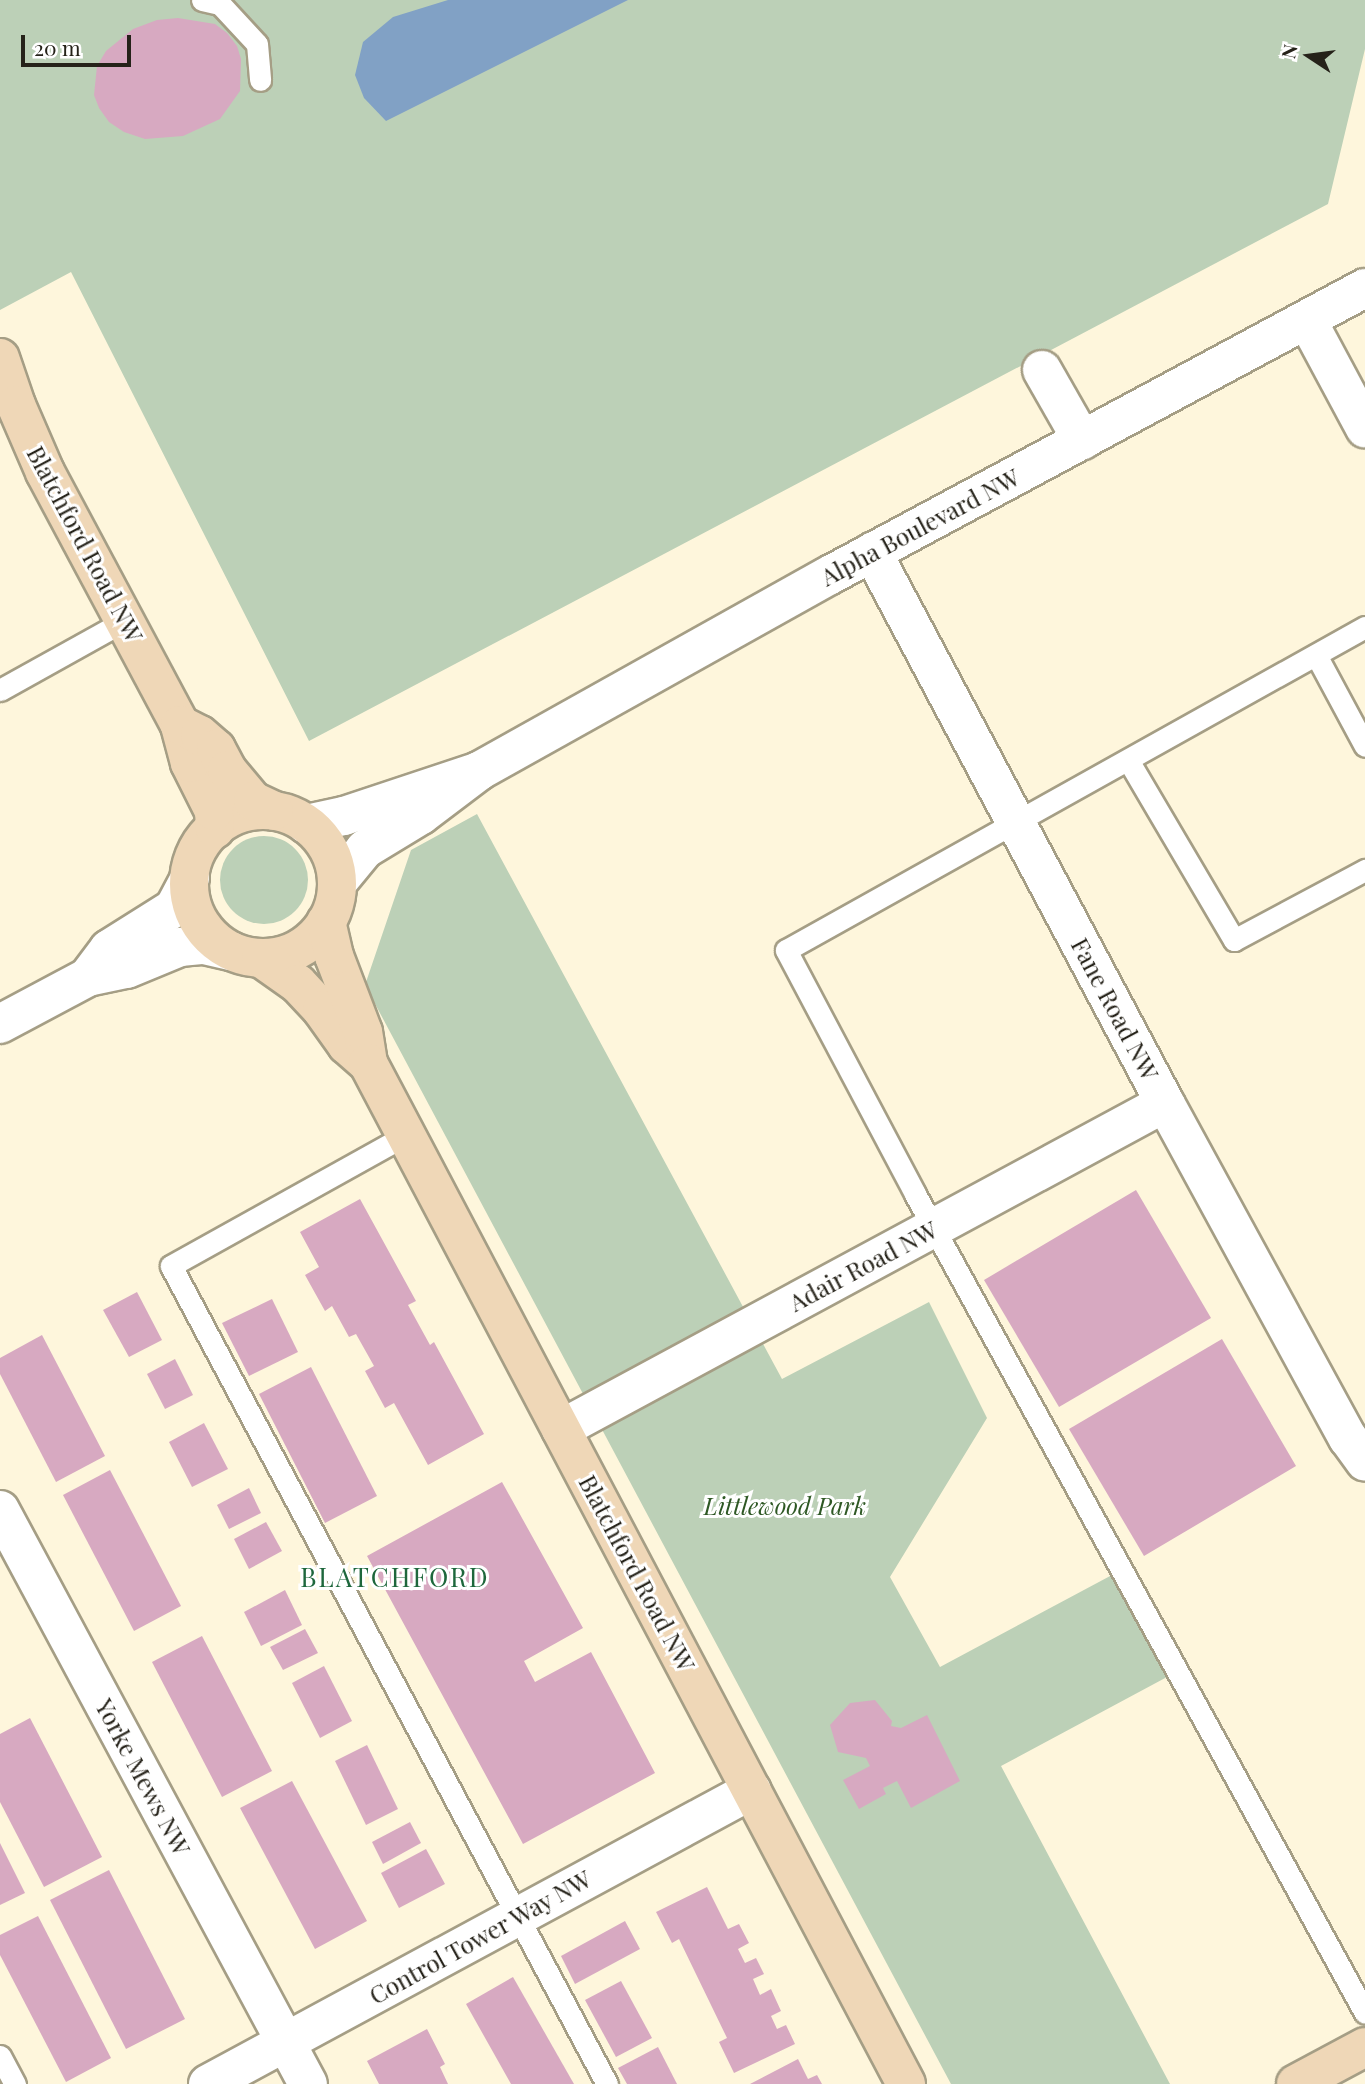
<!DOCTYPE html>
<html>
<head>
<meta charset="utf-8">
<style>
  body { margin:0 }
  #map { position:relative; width:1365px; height:2084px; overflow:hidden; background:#fef6dc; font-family:"Playfair Display",serif }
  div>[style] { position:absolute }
  .green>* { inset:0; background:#bcd0b7 }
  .round { border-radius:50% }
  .water>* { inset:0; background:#81a1c5 }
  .building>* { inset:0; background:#d7a9c1 }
  .roads { filter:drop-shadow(2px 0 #a59e85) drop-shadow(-2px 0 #a59e85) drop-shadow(0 2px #a59e85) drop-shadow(0 -2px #a59e85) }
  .lane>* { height:21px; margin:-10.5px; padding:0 10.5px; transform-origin:10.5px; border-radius:10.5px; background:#fff }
  .street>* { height:38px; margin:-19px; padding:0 19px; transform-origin:19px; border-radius:19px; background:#fff }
  .secondary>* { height:38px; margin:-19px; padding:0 19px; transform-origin:19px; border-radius:19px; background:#efd7b7 }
  .secondary>.ring { margin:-19px; padding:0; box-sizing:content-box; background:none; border:38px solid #efd7b7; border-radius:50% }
  span { translate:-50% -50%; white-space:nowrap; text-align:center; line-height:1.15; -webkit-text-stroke:6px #fff; paint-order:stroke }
  .street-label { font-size:24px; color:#252219 }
  .park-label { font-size:24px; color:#2e5824; font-style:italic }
  .neighbourhood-label { font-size:26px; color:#1e673c; letter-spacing:2px }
  .north { position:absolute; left:1274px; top:21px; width:70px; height:70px; -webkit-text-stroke:5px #fff; paint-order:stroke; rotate:283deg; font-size:19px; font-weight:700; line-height:28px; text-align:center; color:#252219 }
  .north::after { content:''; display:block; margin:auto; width:24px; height:32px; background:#252219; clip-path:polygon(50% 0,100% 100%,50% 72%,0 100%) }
  .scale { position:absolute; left:21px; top:35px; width:110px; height:32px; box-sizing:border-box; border:4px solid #252219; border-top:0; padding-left:9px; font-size:21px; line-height:24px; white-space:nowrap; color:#252219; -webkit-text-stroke:5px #fff; paint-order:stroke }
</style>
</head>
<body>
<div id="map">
  <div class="green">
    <div style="clip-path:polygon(0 0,1365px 0,1365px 49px,1328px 204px,309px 741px,71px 272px,0 310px)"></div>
    <div style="clip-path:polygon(477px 814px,782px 1379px,929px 1302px,987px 1418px,890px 1577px,940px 1667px,1112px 1575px,1167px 1677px,1001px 1766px,1170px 2084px,951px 2084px,365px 985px,411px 850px)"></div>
    <div class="round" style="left:220px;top:836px;width:88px;height:88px"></div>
  </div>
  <div class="water">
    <div style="clip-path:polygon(448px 0,628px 0,386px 121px,364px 98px,355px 75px,363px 42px,393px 17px)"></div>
  </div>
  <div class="building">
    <div style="clip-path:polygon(178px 18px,215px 24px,227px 33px,237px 46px,241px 59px,240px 91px,220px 119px,183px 136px,145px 139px,124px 132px,109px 122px,99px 108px,94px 95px,97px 66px,106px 51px,133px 29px,157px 20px)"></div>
    <div style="clip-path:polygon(1136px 1190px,1211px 1318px,1059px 1407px,984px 1280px)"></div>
    <div style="clip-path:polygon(360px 1199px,416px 1301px,408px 1305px,430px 1345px,434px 1342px,484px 1434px,428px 1465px,394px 1403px,385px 1408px,365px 1371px,374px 1366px,356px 1334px,349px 1337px,332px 1306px,325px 1311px,305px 1275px,319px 1267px,300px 1232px)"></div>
    <div style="clip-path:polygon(137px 1292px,162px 1340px,129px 1357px,103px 1310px)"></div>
    <div style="clip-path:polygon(272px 1299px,298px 1352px,249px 1376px,222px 1323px)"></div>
    <div style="clip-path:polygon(42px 1335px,105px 1456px,56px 1482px,0 1374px,0 1358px)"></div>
    <div style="clip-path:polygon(1222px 1339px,1296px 1466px,1144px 1556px,1069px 1429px)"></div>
    <div style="clip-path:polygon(175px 1359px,193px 1395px,165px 1409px,147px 1374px)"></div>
    <div style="clip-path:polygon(311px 1367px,377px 1496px,325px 1523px,259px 1394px)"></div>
    <div style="clip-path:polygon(204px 1423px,228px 1469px,192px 1487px,169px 1442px)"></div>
    <div style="clip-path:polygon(110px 1470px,181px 1606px,134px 1631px,63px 1495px)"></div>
    <div style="clip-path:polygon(502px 1482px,583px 1628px,524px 1661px,535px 1682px,591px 1652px,655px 1773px,523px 1844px,367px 1556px)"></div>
    <div style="clip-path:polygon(249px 1488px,261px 1513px,229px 1529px,217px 1505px)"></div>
    <div style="clip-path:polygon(266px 1522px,282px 1551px,249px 1569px,234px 1539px)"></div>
    <div style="clip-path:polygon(285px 1590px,302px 1625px,261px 1646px,244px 1612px)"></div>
    <div style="clip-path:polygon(305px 1629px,318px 1653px,283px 1670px,270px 1647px)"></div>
    <div style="clip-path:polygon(202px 1636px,272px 1771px,222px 1797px,152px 1662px)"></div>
    <div style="clip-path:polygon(324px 1666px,352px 1721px,320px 1738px,292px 1683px)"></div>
    <div style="clip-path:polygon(875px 1700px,892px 1721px,891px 1726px,901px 1728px,927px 1715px,960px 1781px,911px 1808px,897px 1781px,883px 1788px,886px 1794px,859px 1809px,843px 1780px,870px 1766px,866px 1758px,838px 1752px,830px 1725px,850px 1703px)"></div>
    <div style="clip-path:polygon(30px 1718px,102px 1857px,44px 1887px,0 1802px,0 1734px)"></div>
    <div style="clip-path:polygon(367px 1745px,398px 1809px,366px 1825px,335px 1761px)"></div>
    <div style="clip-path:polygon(292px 1781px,367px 1921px,315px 1949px,240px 1808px)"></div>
    <div style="clip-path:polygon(410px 1822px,421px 1843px,383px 1864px,372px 1842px)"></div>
    <div style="clip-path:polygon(0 1843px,25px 1893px,0 1905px)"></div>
    <div style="clip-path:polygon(426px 1849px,445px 1884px,399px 1908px,381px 1873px)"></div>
    <div style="clip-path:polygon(109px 1870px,185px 2019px,126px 2049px,50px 1900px)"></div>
    <div style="clip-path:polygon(707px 1887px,728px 1929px,739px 1924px,749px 1943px,738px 1949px,745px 1963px,756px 1958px,764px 1974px,753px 1979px,760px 1995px,771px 1989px,781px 2011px,771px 2016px,777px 2029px,786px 2025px,795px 2044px,734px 2073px,719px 2042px,727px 2038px,679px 1939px,672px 1943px,656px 1912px)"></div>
    <div style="clip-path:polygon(38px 1916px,111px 2058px,66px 2082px,0 1955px,0 1935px)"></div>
    <div style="clip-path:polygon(625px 1921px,640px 1949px,575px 1984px,561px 1956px)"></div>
    <div style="clip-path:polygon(513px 1977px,574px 2084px,511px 2084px,466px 2004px)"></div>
    <div style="clip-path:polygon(621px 1981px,652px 2038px,616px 2057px,585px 2000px)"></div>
    <div style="clip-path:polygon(427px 2029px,445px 2064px,440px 2067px,448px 2084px,379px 2084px,367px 2061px)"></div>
    <div style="clip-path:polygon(658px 2047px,677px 2084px,627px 2084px,618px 2068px)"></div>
    <div style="clip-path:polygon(798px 2059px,808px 2079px,817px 2075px,822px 2084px,750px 2084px)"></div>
  </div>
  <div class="roads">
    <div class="lane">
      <div style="left:202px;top:0;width:18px;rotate:13deg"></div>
      <div style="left:220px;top:4px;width:54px;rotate:47.2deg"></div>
      <div style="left:257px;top:44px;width:36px;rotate:85deg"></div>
      <div style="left:1365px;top:627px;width:663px;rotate:150.84deg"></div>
      <div style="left:786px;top:950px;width:276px;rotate:62.1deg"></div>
      <div style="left:915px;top:1194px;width:934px;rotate:61.21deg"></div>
      <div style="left:1316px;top:655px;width:103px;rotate:61.7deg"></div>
      <div style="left:0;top:690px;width:142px;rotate:-29.1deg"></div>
      <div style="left:1128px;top:760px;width:209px;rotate:59.5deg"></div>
      <div style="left:1234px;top:940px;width:149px;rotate:-28.1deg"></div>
      <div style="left:406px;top:1135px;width:269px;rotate:150.9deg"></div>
      <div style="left:171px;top:1266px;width:927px;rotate:61.94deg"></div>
      <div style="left:0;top:2056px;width:32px;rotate:62deg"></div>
    </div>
    <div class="street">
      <div style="left:1307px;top:320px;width:123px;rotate:61.8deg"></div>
      <div style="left:1042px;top:370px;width:81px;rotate:60.3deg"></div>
      <div style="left:872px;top:552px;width:624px;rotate:62deg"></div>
      <div style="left:1165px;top:1103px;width:382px;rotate:61.4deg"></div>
      <div style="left:1348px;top:1438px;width:29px;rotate:54deg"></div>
      <div style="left:479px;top:771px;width:402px;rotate:-29.2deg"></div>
      <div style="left:830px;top:575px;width:607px;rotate:-28.21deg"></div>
      <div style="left:306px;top:824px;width:39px;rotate:-12deg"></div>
      <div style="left:344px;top:816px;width:142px;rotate:-18.4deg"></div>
      <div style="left:479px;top:771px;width:73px;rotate:142.8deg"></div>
      <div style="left:421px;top:815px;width:66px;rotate:148.7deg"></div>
      <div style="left:365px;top:849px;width:44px;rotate:129.5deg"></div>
      <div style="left:190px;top:878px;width:34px;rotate:118deg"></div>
      <div style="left:174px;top:908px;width:77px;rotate:147.8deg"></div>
      <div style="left:109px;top:949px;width:35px;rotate:127deg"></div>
      <div style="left:88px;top:977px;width:40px;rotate:-12deg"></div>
      <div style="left:127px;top:969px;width:57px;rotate:-22.5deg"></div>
      <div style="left:180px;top:947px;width:24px;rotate:-5deg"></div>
      <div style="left:204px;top:945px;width:28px;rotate:13deg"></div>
      <div style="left:0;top:1024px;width:100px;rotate:-28.1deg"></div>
      <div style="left:561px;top:1429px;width:686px;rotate:-28.36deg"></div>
      <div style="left:0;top:1510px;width:651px;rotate:61.78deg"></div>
      <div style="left:208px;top:2084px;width:618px;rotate:-28.39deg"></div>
    </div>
    <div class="secondary">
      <div style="left:0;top:358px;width:50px;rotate:71.2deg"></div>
      <div style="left:16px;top:405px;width:73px;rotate:66.6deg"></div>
      <div style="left:45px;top:472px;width:287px;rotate:61.9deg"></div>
      <div class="ring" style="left:189px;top:810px;width:110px;height:110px"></div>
      <div style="left:215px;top:829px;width:18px;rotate:-93deg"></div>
      <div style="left:214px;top:811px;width:54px;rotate:-116.6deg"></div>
      <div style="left:190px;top:763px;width:39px;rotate:-105deg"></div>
      <div style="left:180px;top:725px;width:22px;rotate:27deg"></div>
      <div style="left:200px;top:735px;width:21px;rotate:41deg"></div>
      <div style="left:216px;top:749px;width:24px;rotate:62deg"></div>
      <div style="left:227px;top:770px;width:40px;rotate:50deg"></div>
      <div style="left:253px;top:801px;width:23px;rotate:25deg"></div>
      <div style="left:261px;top:958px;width:45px;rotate:35.1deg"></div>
      <div style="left:298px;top:984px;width:35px;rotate:47deg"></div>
      <div style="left:322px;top:1010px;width:43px;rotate:54.5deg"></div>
      <div style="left:347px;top:1045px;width:28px;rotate:41deg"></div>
      <div style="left:368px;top:1063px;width:31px;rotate:-99deg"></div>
      <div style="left:363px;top:1032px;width:81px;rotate:-110.9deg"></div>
      <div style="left:334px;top:956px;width:35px;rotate:-103deg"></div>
      <div style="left:368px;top:1063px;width:1154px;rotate:62.21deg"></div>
      <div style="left:1296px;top:2084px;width:78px;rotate:-28.2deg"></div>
    </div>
  </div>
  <div class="street-label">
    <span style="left:920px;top:527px;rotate:-28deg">Alpha Boulevard NW</span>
    <span style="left:85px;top:544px;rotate:62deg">Blatchford Road NW</span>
    <span style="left:1115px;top:1009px;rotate:62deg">Fane Road NW</span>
    <span style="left:863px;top:1266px;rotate:-28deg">Adair Road NW</span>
    <span style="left:637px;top:1573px;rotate:62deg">Blatchford Road NW</span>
    <span style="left:143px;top:1777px;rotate:62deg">Yorke Mews NW</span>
    <span style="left:480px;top:1937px;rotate:-29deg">Control Tower Way NW</span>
  </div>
  <div class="park-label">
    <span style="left:785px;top:1506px">Littlewood Park</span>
  </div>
  <div class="neighbourhood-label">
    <span style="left:395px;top:1577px">BLATCHFORD</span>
  </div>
  <div class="north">N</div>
  <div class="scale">20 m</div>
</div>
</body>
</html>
